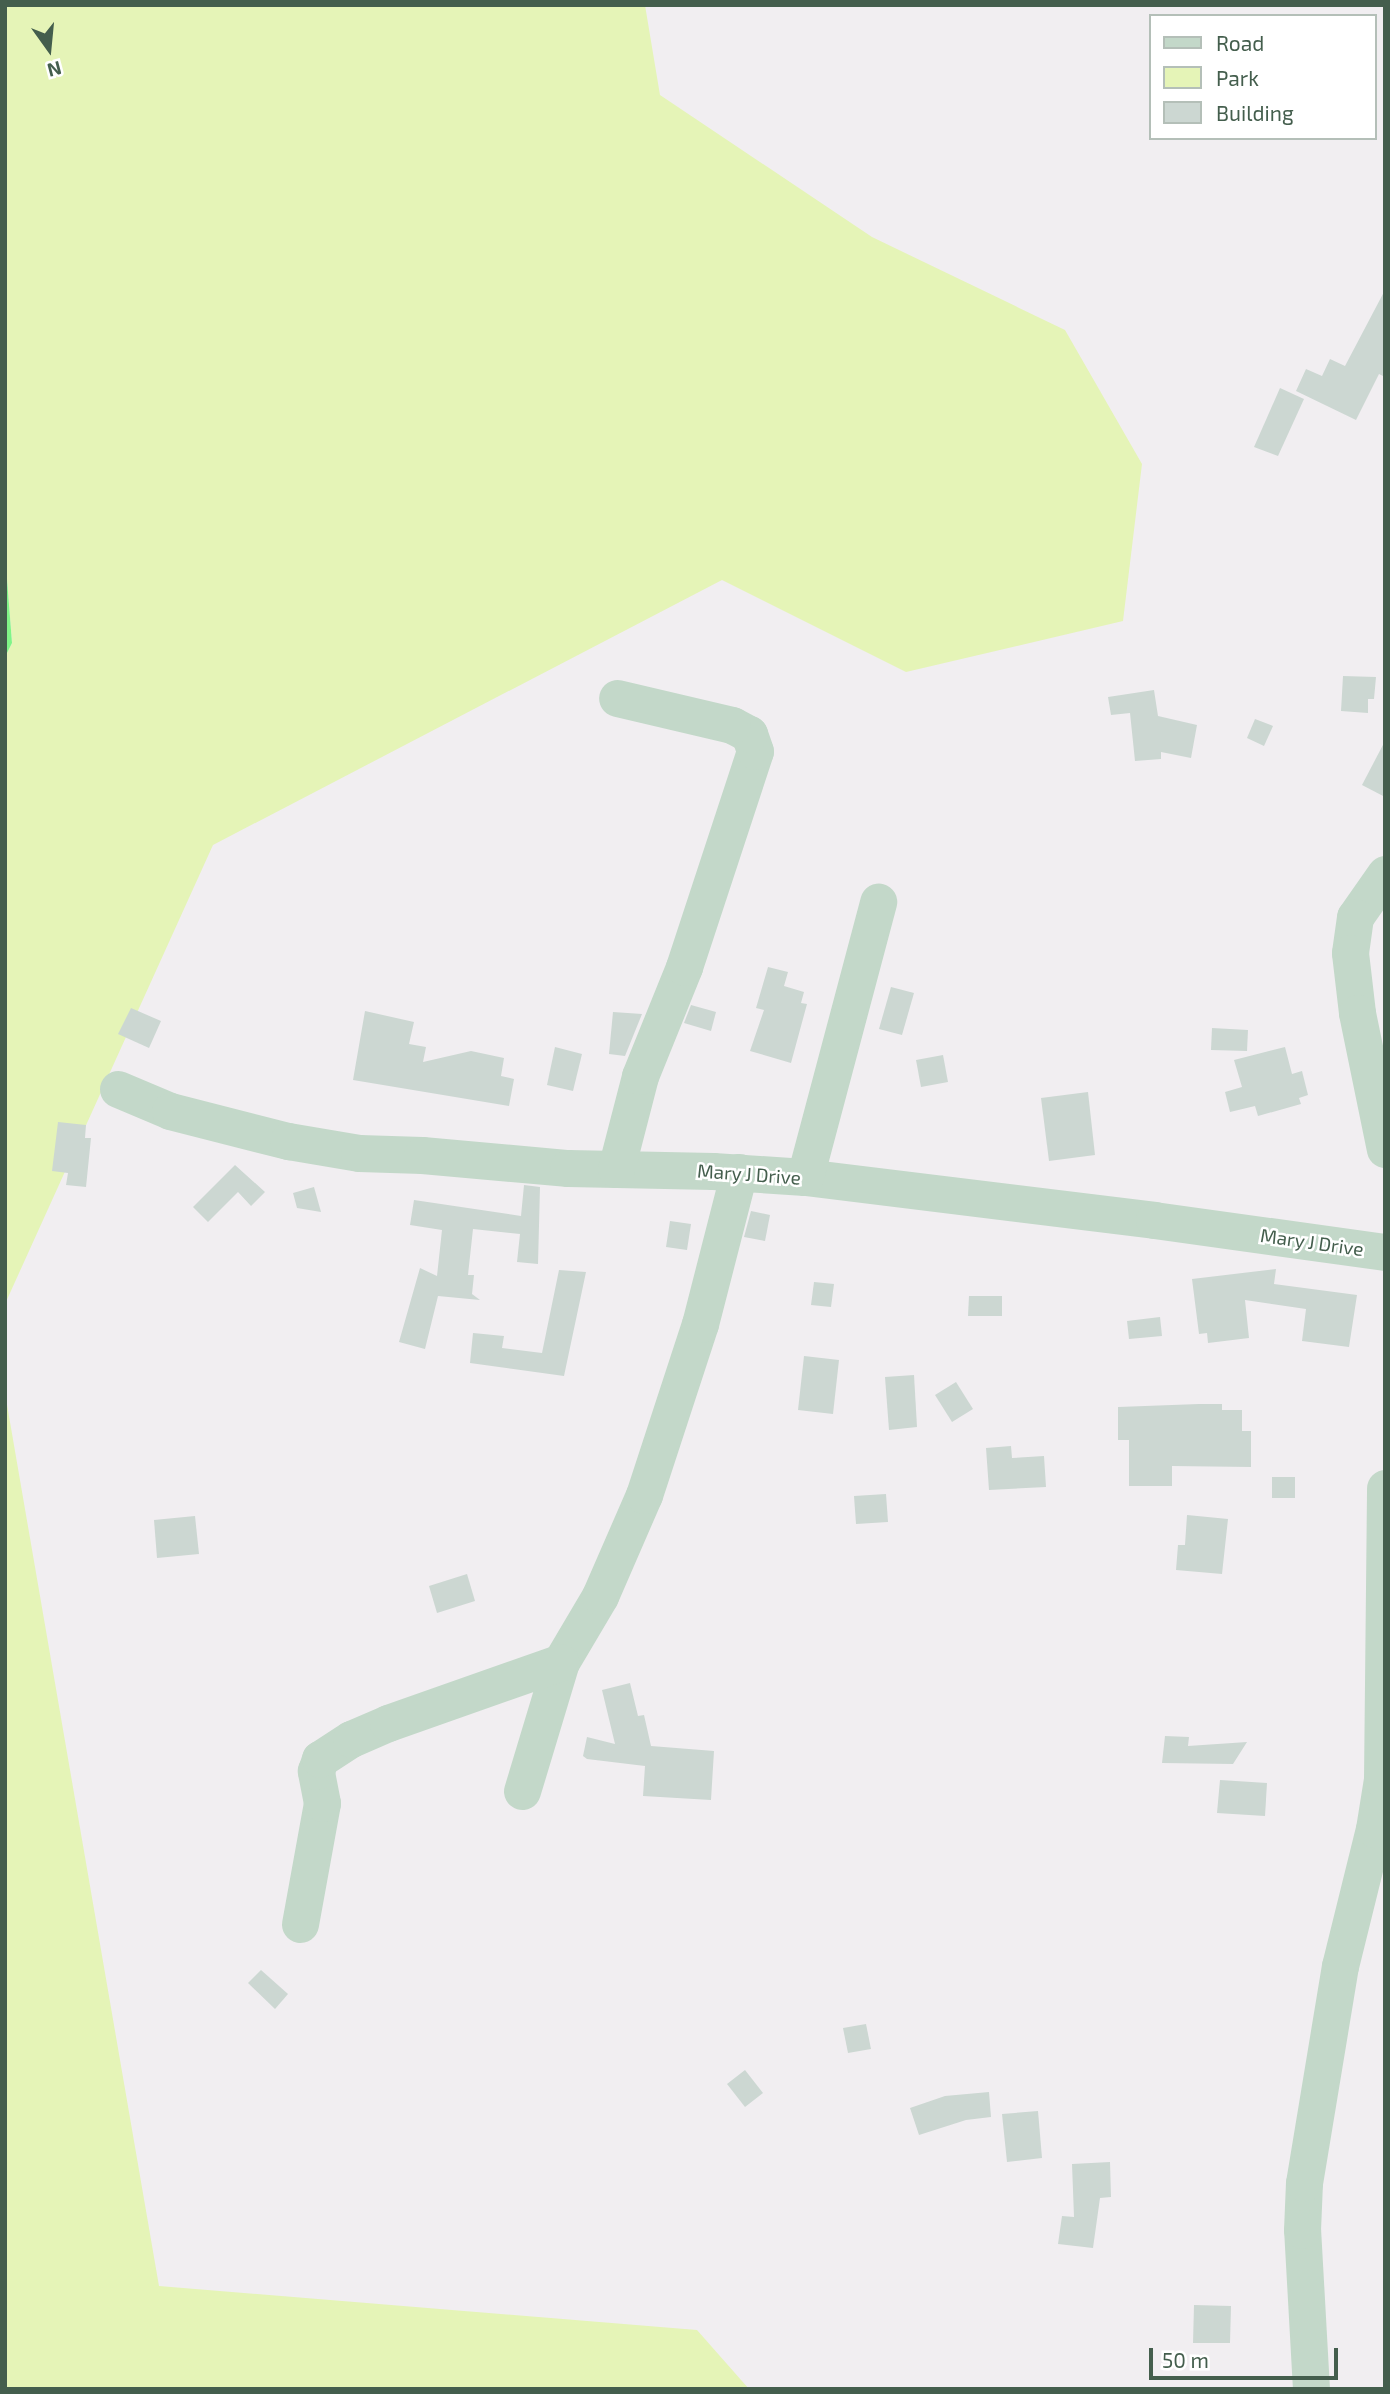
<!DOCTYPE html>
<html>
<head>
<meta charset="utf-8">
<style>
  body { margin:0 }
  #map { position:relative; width:1390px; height:2394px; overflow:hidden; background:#f1eef1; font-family:"Exo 2",sans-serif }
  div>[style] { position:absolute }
  .green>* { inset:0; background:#e5f4b7 }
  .water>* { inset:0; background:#80f587 }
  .building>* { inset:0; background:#ccd7d2 }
  .minor>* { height:37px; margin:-18.5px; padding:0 18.5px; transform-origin:18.5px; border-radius:18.5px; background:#c3d8c9 }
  span { translate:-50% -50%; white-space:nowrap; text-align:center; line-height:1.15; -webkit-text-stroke:5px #fff; paint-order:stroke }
  .street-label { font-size:19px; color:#445e4d }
  .frame { position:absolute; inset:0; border:7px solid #445e4d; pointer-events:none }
  .legend { position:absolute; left:1149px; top:14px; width:228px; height:126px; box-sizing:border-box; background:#fff; border:2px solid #b4bfb8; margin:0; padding:9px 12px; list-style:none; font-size:21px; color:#445e4d }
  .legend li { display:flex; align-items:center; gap:14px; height:35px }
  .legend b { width:35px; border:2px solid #b4bfb8 }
  .north { position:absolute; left:14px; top:14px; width:70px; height:70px; -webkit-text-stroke:5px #fff; paint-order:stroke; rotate:165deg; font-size:19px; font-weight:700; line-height:28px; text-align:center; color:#445e4d }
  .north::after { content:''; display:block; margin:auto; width:24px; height:32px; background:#445e4d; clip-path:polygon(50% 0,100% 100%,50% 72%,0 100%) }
  .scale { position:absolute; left:1149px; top:2348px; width:189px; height:32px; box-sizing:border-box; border:4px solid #445e4d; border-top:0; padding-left:9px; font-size:21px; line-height:24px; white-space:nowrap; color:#445e4d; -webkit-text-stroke:5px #fff; paint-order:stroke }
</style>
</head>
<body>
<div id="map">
  <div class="green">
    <div style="clip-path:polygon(5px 5px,645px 5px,660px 95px,872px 237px,1065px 330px,1142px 464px,1123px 621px,906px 672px,722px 580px,213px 845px,5px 1304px,5px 657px,12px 643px,5px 554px)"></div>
    <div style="clip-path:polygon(5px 1393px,159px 2286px,697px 2330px,749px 2389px,5px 2389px)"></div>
  </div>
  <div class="water">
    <div style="clip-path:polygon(5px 554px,12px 643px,5px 657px)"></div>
  </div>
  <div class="building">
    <div style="clip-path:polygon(1385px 290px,1385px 377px,1379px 374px,1356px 420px,1296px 391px,1306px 369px,1322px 376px,1330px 359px,1345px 366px)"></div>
    <div style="clip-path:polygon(1280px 388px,1304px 399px,1278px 456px,1254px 447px)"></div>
    <div style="clip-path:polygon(1343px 676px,1376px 677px,1374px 699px,1368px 699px,1368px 713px,1341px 711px)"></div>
    <div style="clip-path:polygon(1154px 690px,1158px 716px,1197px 725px,1191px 758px,1161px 752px,1161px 759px,1135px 761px,1130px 713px,1111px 715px,1108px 697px)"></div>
    <div style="clip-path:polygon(1255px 719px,1273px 726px,1264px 746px,1247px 738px)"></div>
    <div style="clip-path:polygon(1385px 741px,1385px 797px,1362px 785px)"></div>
    <div style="clip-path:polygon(768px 967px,788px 972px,784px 986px,804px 992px,801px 1003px,807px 1004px,791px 1063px,750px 1051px,764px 1010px,756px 1008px)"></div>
    <div style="clip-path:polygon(891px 987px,914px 993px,902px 1035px,879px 1029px)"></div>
    <div style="clip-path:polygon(691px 1005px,716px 1012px,711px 1031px,684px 1023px)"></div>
    <div style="clip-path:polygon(131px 1008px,161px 1021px,149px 1048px,118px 1034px)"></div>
    <div style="clip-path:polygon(365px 1011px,414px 1022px,409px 1044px,426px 1047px,423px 1062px,471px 1051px,504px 1058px,501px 1076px,514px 1079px,509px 1106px,353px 1080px)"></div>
    <div style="clip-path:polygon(613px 1012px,642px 1014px,625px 1056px,609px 1054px)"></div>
    <div style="clip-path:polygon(1212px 1028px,1248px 1030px,1247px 1051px,1211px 1050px)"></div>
    <div style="clip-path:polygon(555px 1047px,582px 1054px,573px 1091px,547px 1085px)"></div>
    <div style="clip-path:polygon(1285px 1047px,1292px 1074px,1302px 1071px,1308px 1095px,1299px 1098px,1301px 1104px,1258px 1116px,1255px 1106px,1230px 1112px,1225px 1092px,1242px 1087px,1234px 1060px)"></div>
    <div style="clip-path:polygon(943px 1055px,948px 1082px,921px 1087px,916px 1060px)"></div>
    <div style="clip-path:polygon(1088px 1092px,1095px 1155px,1049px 1161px,1041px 1098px)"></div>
    <div style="clip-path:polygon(58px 1122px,86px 1125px,85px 1138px,91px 1138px,86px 1187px,66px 1185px,68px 1173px,52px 1171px)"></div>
    <div style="clip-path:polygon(235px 1165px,265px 1192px,251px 1206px,238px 1192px,208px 1222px,193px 1207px)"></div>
    <div style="clip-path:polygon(524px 1185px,540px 1187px,538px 1264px,517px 1262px,520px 1234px,473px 1229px,468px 1275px,474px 1275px,472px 1294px,480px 1300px,438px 1296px,425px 1349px,399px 1342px,420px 1268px,437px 1276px,442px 1230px,410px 1225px,414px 1200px,521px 1216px)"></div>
    <div style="clip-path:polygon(314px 1187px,321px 1212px,297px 1208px,293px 1193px)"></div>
    <div style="clip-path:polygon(751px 1211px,770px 1215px,765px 1241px,744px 1237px)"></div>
    <div style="clip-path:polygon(670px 1221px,691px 1224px,687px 1250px,666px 1247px)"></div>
    <div style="clip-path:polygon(1276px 1269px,1274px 1284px,1357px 1295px,1349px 1347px,1302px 1341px,1306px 1309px,1245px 1300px,1249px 1338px,1208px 1343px,1207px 1333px,1199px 1334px,1192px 1279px)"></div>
    <div style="clip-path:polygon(559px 1270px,586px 1272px,564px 1376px,470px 1363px,473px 1333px,504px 1336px,502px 1348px,542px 1353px)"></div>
    <div style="clip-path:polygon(814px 1282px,834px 1284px,831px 1307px,811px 1305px)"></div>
    <div style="clip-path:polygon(969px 1296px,1002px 1296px,1002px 1316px,968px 1316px)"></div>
    <div style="clip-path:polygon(1160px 1317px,1162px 1336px,1129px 1339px,1127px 1321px)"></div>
    <div style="clip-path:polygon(804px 1356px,839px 1360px,833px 1414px,798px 1410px)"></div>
    <div style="clip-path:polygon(914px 1375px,917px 1427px,889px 1430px,885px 1377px)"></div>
    <div style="clip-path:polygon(956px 1382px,973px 1409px,952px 1422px,935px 1395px)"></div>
    <div style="clip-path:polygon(1199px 1404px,1222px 1404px,1222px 1410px,1242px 1410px,1242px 1431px,1251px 1431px,1251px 1467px,1172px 1466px,1172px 1486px,1129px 1486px,1129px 1440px,1118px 1440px,1118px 1407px)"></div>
    <div style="clip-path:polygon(1011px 1446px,1012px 1458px,1044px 1456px,1046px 1487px,989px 1490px,986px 1448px)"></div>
    <div style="clip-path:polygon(1272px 1477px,1295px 1477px,1295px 1498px,1272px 1498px)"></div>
    <div style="clip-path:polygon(886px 1494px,888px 1522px,856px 1524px,854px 1496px)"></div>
    <div style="clip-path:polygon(1187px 1515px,1228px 1519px,1222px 1574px,1176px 1570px,1178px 1545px,1185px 1545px)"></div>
    <div style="clip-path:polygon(195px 1516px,199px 1554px,157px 1558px,154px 1520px)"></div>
    <div style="clip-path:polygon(467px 1574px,475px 1601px,437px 1613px,429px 1586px)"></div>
    <div style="clip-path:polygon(630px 1683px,638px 1716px,644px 1715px,651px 1746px,714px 1751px,711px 1800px,643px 1796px,645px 1766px,587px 1759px,583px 1756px,587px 1737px,615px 1744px,602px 1690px)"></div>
    <div style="clip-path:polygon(1165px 1736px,1189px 1737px,1188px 1746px,1247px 1742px,1233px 1764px,1162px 1763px)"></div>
    <div style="clip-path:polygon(1220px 1780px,1267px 1783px,1265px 1816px,1217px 1813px)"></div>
    <div style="clip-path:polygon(261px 1970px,288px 1994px,275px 2009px,248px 1983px)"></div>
    <div style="clip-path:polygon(866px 2024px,871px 2049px,848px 2053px,843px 2028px)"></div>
    <div style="clip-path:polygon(745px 2070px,763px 2093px,745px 2107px,727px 2084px)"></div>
    <div style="clip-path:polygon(989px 2092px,991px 2117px,966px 2120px,919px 2135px,910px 2108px,945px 2096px)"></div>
    <div style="clip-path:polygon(1038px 2111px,1042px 2158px,1007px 2162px,1002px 2114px)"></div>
    <div style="clip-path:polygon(1110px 2162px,1111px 2197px,1100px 2198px,1093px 2248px,1058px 2244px,1062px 2216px,1074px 2217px,1072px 2164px)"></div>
    <div style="clip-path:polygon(1194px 2305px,1231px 2306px,1230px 2343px,1193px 2343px)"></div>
  </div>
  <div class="minor">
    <div style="left:1385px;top:874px;width:52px;rotate:124.9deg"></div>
    <div style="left:1355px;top:917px;width:36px;rotate:98deg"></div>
    <div style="left:1350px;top:953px;width:60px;rotate:83.3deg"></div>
    <div style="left:1357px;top:1013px;width:139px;rotate:78.4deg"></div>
    <div style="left:118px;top:1089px;width:56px;rotate:22.9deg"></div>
    <div style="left:170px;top:1111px;width:122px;rotate:14.3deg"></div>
    <div style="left:288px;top:1141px;width:72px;rotate:9.6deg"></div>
    <div style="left:359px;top:1153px;width:63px;rotate:1.8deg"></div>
    <div style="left:422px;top:1155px;width:147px;rotate:5.1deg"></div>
    <div style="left:568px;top:1168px;width:145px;rotate:1.2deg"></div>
    <div style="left:713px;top:1171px;width:92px;rotate:3.7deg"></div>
    <div style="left:805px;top:1177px;width:352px;rotate:7deg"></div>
    <div style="left:1154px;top:1220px;width:233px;rotate:7.9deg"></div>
    <div style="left:616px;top:1169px;width:96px;rotate:-75.5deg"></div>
    <div style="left:640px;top:1076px;width:118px;rotate:-68deg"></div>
    <div style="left:684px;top:967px;width:227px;rotate:-71.8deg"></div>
    <div style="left:755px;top:751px;width:18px;rotate:-109deg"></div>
    <div style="left:749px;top:734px;width:19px;rotate:-152deg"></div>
    <div style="left:732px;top:725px;width:118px;rotate:-166.8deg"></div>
    <div style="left:805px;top:1177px;width:285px;rotate:-75.1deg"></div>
    <div style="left:522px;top:1791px;width:135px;rotate:-73.2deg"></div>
    <div style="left:561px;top:1662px;width:77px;rotate:-59.4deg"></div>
    <div style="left:600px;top:1596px;width:110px;rotate:-66.5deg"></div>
    <div style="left:644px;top:1495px;width:180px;rotate:-71.9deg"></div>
    <div style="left:700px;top:1324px;width:157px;rotate:-75.6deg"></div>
    <div style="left:300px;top:1924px;width:123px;rotate:-79.7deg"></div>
    <div style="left:322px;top:1803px;width:33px;rotate:-101deg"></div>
    <div style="left:316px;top:1771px;width:13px;rotate:-72deg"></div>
    <div style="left:320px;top:1759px;width:37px;rotate:-33deg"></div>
    <div style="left:351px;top:1739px;width:40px;rotate:-23.4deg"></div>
    <div style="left:388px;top:1723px;width:183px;rotate:-19.4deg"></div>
    <div style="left:1311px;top:2389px;width:159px;rotate:-93.2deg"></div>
    <div style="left:1302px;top:2230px;width:47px;rotate:-87.6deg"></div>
    <div style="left:1304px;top:2183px;width:220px;rotate:-80.6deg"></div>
    <div style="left:1340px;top:1966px;width:141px;rotate:-76.1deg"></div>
    <div style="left:1374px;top:1829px;width:51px;rotate:-80.9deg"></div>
    <div style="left:1382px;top:1779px;width:291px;rotate:-89.4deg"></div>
  </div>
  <div class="street-label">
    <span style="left:749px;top:1174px;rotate:4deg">Mary J Drive</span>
    <span style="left:1312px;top:1242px;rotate:8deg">Mary J Drive</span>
  </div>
  <div class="frame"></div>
  <ul class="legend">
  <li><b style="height:9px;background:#c3d8c9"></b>Road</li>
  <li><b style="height:19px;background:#e5f4b7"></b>Park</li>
  <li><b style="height:19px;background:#ccd7d2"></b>Building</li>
  </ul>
  <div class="north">N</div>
  <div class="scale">50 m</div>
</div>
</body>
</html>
